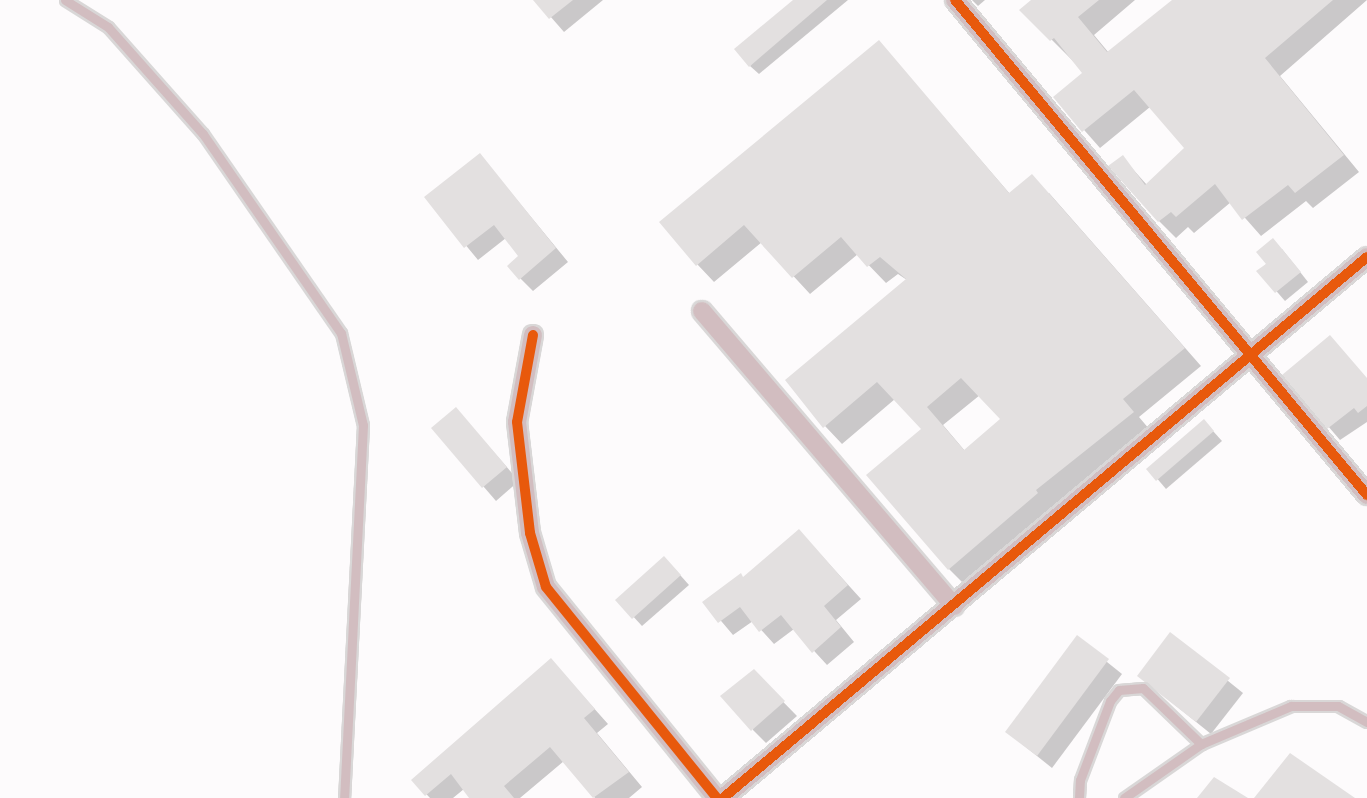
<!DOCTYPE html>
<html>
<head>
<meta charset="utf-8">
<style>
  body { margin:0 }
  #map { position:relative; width:1367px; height:798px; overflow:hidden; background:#fdfbfc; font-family:Arial,sans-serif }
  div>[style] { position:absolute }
  .shadow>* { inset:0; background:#0003 }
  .building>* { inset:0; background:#e3e0e0 }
  .roads { filter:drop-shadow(2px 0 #d9d7d7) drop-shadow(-2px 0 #d9d7d7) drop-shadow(0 2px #d9d7d7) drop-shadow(0 -2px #d9d7d7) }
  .service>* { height:9px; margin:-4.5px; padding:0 4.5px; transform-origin:4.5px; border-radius:4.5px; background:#d2bdc0 }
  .minor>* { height:18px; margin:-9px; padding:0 9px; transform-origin:9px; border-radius:9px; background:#d2bdc0 }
  .cycleway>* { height:10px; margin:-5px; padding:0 5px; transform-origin:5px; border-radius:5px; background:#e8590c }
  span { translate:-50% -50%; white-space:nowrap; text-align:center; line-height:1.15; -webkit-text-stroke:5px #fff; paint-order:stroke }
</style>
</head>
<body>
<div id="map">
  <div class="shadow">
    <div style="clip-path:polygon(536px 0,603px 0,564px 32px)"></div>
    <div style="clip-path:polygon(796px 0,848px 0,759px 74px,750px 66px)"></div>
    <div style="clip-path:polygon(972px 0,985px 0,978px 6px)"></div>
    <div style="clip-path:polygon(1034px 0,1135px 0,1094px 35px,1109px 53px,1175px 0,1367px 0,1280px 76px,1359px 172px,1313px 208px,1306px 201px,1261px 236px,1231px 202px,1194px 233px,1188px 227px,1176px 238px,1159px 221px,1122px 157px,1147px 185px,1186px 148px,1150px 107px,1100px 148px,1055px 97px,1085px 73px,1022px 10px)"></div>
    <div style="clip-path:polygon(evenodd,879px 42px,1010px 194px,1049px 193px,1201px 366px,1139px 417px,1150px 430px,1052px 508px,1054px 511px,966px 586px,949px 569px,924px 429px,895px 399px,842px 444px,825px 426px,907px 280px,898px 274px,886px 283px,858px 254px,810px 294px,762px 242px,714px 282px,697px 264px,879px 42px,980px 395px,1003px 419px,965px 451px,943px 425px,980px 395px)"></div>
    <div style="clip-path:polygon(480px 155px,568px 262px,533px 291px,520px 278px,520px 257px,506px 238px,478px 260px,426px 197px)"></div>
    <div style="clip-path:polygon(1282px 249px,1308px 282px,1285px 301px,1259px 271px)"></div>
    <div style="clip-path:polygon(1284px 375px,1367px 379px,1367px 422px,1340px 440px)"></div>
    <div style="clip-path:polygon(456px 409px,519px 481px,496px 501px,433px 428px)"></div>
    <div style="clip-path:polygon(1213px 431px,1222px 441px,1166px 489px,1149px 469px)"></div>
    <div style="clip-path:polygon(812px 545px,861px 599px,836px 620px,854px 642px,827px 665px,794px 629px,774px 644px,753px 621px,733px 635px,705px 602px)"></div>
    <div style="clip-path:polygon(673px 567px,689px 585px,642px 626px,618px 600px)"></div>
    <div style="clip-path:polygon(1171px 635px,1243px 693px,1211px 734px,1139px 676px)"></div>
    <div style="clip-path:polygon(1077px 638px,1122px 674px,1052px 768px,1007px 732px)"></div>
    <div style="clip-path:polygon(551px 660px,608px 724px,597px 733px,642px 787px,629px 798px,595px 798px,564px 761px,520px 798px,471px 798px,464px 789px,453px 798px,430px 798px,413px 780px)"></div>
    <div style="clip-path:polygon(754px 672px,797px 716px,766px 743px,753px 730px)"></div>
  </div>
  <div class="building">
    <div style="clip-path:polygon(533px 0,573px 0,549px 19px)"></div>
    <div style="clip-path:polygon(793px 0,827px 0,749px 67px,734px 49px)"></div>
    <div style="clip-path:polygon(1031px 0,1099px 0,1078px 17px,1107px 52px,1172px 0,1333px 0,1265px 58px,1344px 155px,1295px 193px,1288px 185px,1242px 220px,1215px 184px,1176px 217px,1171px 212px,1158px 222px,1108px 166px,1123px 155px,1145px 185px,1184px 148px,1134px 90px,1082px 132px,1053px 97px,1082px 73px,1054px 38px,1050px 41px,1019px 10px)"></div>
    <div style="clip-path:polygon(evenodd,879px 40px,1009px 193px,1032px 174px,1185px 348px,1123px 399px,1134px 412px,1036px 490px,1038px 493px,948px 570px,866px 475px,921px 429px,877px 382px,823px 428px,785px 380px,906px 279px,880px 257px,867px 267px,841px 237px,792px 278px,744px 225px,696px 266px,659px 222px,879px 40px,961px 378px,1000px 419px,964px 450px,927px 407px,961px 378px)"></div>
    <div style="clip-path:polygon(480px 153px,556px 248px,519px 280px,507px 266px,518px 256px,494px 225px,464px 248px,424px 197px)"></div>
    <div style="clip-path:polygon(1273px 238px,1301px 272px,1275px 293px,1256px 271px,1266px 264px,1256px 252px)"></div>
    <div style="clip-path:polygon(1330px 335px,1367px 378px,1367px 406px,1358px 413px,1354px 408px,1327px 429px,1282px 375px)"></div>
    <div style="clip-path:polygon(456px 407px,507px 467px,482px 488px,431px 428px)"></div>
    <div style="clip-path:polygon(1204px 419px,1214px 431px,1156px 481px,1146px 469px)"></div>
    <div style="clip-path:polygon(799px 529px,848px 585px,824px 606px,841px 627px,812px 653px,781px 615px,759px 632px,740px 607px,718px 623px,702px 602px,741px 573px,743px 577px)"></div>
    <div style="clip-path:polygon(664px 556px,681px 575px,632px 619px,615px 600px)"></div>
    <div style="clip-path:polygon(1170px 632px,1230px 678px,1196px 722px,1137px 676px)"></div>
    <div style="clip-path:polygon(1077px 635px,1109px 659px,1037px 756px,1005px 732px)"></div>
    <div style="clip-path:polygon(551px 658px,595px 709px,584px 718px,629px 772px,593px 798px,550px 747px,504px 786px,514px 798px,469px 798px,451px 774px,425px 796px,411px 780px)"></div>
    <div style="clip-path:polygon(754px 669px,785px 701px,751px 731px,720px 696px)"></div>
    <div style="clip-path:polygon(1290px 753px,1355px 798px,1254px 798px)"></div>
    <div style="clip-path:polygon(1214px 777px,1248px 798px,1197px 798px)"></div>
  </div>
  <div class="roads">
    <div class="service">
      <div style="left:65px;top:0;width:51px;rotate:32.1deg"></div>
      <div style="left:108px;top:27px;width:143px;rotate:48.4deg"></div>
      <div style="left:203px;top:134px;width:242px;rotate:55.3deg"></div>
      <div style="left:341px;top:333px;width:95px;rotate:76.6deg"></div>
      <div style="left:363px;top:425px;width:373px;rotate:92.9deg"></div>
      <div style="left:1079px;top:798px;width:18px;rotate:-87deg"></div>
      <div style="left:1080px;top:780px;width:85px;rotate:-69.2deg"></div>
      <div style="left:1110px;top:701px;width:14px;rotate:-51deg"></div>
      <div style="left:1119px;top:690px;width:24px;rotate:-5deg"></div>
      <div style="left:1143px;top:688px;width:81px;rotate:44deg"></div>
      <div style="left:1124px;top:798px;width:94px;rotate:-35deg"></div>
      <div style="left:1201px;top:744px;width:98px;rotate:-22.9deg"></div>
      <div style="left:1291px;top:706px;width:47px"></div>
      <div style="left:1338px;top:706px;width:33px;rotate:29deg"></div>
    </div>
    <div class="minor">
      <div style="left:955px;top:0;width:644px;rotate:50.23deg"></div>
      <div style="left:702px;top:311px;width:388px;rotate:49.5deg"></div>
      <div style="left:533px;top:335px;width:88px;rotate:100.4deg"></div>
      <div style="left:517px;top:422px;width:112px;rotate:83.3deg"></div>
      <div style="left:530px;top:533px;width:56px;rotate:73.5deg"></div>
      <div style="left:546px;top:587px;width:272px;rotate:51deg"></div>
      <div style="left:723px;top:798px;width:841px;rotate:-40.03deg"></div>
    </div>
  </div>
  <div class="cycleway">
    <div style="left:955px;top:0;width:644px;rotate:50.23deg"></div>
    <div style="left:533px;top:335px;width:88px;rotate:100.4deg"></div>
    <div style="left:517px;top:422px;width:112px;rotate:83.3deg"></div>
    <div style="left:530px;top:533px;width:56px;rotate:73.5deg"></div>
    <div style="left:546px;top:587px;width:272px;rotate:51deg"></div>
    <div style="left:723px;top:798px;width:841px;rotate:-40.03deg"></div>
  </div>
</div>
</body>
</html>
